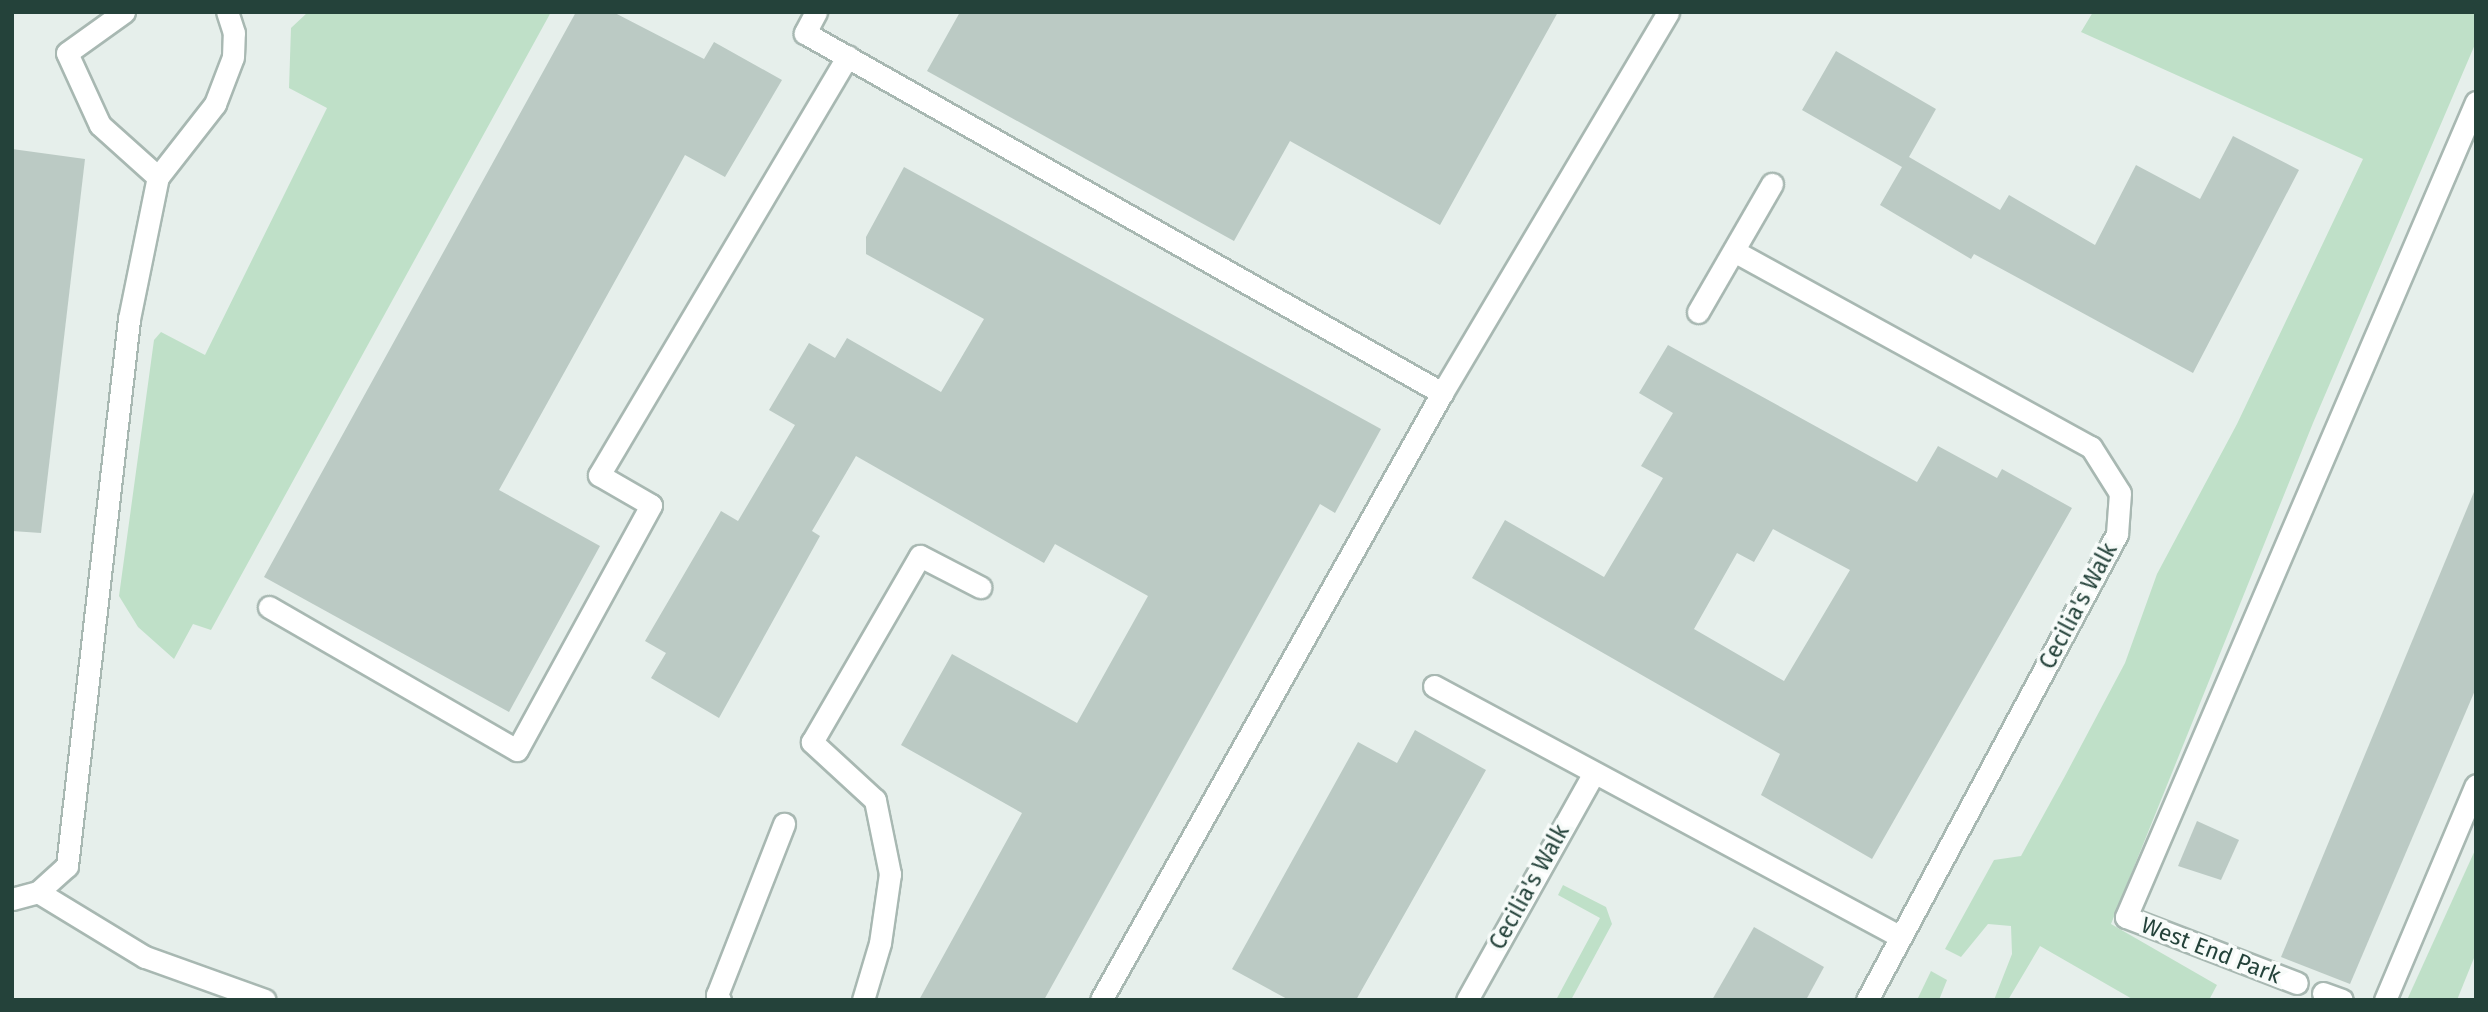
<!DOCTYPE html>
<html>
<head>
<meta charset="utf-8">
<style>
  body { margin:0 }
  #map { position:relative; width:2488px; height:1012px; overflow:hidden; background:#e6efeb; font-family:"Fira Sans",sans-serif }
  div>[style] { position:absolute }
  .green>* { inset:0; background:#bfe0c8 }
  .building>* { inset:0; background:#bbcac4 }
  .roads { filter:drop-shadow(2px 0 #a8b8b2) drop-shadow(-2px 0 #a8b8b2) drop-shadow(0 2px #a8b8b2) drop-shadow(0 -2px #a8b8b2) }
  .service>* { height:21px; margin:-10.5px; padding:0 10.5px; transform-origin:10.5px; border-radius:10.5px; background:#fff }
  .minor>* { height:21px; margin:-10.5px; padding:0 10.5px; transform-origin:10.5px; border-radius:10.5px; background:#fff }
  span { translate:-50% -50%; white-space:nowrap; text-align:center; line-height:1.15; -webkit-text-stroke:7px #f7fbf9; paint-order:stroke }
  .street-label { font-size:23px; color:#24423a }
  .frame { position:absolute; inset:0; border:14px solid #24423a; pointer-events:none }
</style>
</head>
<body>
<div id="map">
  <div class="green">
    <div style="clip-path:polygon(308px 12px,551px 12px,211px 630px,193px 624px,174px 659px,138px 627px,119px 596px,154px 340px,161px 332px,205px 355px,327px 108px,289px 88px,291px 28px)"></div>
    <div style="clip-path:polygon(2093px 12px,2476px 12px,2476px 42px,2313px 423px,2111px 924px,2217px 985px,2209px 1000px,2134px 1000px,2040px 946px,2008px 1000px,1994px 1000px,2012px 954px,2011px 926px,1988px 924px,1961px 957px,1945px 949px,1994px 860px,2021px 856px,2065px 776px,2125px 663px,2157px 574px,2237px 424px,2363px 159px,2081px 32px)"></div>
    <div style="clip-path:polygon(2476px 848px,2476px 953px,2457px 1000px,2407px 1000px)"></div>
    <div style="clip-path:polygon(1563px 885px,1606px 907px,1612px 924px,1571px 1000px,1556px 1000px,1600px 918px,1558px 895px)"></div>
    <div style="clip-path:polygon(1931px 971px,1947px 980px,1939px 1000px,1917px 1000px)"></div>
  </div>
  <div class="building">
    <div style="clip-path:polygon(576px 12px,613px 12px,704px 59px,714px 42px,782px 80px,725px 177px,685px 155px,499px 490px,600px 546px,509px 712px,264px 577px)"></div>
    <div style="clip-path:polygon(960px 12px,1558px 12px,1440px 225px,1290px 141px,1234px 241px,927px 71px)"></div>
    <div style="clip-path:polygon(1836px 51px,1936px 109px,1909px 157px,2000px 210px,2009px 195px,2095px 245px,2136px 165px,2200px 199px,2233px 136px,2299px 170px,2193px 373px,1974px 254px,1971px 259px,1880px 205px,1902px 167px,1802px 110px)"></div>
    <div style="clip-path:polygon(12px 149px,85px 159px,41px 533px,12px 531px)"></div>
    <div style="clip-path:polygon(904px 167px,1381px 429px,1335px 513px,1320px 504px,1044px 1000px,919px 1000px,1022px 813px,901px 745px,952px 654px,1077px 723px,1148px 596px,1055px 544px,1044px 563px,856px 456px,812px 531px,820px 536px,719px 718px,651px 678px,666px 653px,645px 641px,721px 511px,738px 521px,795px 425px,769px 410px,809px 343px,835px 358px,847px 338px,941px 392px,984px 319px,866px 254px,866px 237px)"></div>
    <div style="clip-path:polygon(evenodd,1668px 345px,1917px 482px,1938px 446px,1997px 478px,2002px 469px,2072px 508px,1872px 859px,1761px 795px,1780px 754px,1472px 578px,1505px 520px,1604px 577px,1663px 478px,1641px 466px,1673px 413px,1639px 393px,1668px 345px,1773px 529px,1850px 570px,1784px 681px,1694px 629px,1737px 553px,1754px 562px,1773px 529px)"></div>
    <div style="clip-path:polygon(2476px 487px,2476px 688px,2350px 984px,2281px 957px)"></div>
    <div style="clip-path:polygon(1415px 730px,1486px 770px,1356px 1000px,1289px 1000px,1232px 969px,1358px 742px,1397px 763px)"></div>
    <div style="clip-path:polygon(2197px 821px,2239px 840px,2221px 880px,2178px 866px)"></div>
    <div style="clip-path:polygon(1754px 927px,1824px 967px,1806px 1000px,1712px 1000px)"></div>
  </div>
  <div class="roads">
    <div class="service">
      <div style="left:124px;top:12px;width:70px;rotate:144.3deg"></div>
      <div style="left:67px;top:53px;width:79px;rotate:65.4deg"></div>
      <div style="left:100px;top:125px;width:78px;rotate:41.9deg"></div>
      <div style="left:1442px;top:393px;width:443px;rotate:-59.3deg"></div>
      <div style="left:269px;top:607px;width:286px;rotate:30deg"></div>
      <div style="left:517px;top:750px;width:279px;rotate:-61.3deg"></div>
      <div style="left:651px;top:505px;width:60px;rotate:-150deg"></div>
      <div style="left:599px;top:475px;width:487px;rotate:-59.3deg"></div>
      <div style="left:38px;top:892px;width:125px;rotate:31.3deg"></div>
      <div style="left:145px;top:957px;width:127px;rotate:19.7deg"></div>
      <div style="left:12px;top:899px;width:27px;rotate:-15deg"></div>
      <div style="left:38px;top:892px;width:39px;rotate:-42deg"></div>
      <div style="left:67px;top:866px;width:551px;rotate:-83.53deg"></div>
      <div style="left:129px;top:319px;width:145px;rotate:-78.5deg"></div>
      <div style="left:158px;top:177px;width:93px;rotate:-52deg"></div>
      <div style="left:215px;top:104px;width:50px;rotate:-69deg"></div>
      <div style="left:233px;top:57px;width:24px;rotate:-88deg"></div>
      <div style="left:234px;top:33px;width:22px;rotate:-108deg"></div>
      <div style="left:2126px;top:917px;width:887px;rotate:-66.76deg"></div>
      <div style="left:720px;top:1000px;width:6px;rotate:-121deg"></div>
      <div style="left:717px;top:995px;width:184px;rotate:-68.6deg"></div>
    </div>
    <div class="minor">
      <div style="left:816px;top:12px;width:24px;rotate:118deg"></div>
      <div style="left:805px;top:33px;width:732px;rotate:29.47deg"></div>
      <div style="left:1442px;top:393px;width:696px;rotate:119.33deg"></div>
      <div style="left:1734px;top:251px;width:407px;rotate:28.8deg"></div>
      <div style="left:2091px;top:447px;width:54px;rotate:57.8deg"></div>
      <div style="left:2120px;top:493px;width:41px;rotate:94.2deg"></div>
      <div style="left:2117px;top:534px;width:529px;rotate:118.21deg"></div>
      <div style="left:1698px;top:312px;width:148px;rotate:-60deg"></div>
      <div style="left:1434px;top:686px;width:530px;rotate:28.26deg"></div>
      <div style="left:2126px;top:917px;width:183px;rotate:21.1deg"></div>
      <div style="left:2323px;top:993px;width:20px;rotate:20deg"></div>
      <div style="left:863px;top:1000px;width:59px;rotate:-73.4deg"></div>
      <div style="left:880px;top:943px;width:70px;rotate:-81.8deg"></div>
      <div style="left:890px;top:874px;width:76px;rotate:-101.5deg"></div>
      <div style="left:875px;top:800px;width:86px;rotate:-137.4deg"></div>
      <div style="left:812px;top:742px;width:215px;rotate:-59.9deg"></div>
      <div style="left:920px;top:556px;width:68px;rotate:27.3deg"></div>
      <div style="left:1467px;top:1000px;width:257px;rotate:-60.8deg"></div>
      <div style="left:2385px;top:1000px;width:233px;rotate:-67.1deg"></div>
    </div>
  </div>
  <div class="street-label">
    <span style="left:2078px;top:606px;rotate:-62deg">Cecilia's Walk</span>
    <span style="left:1529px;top:887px;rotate:-61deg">Cecilia's Walk</span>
    <span style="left:2211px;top:950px;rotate:21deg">West End Park</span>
  </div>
  <div class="frame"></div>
</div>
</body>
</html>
